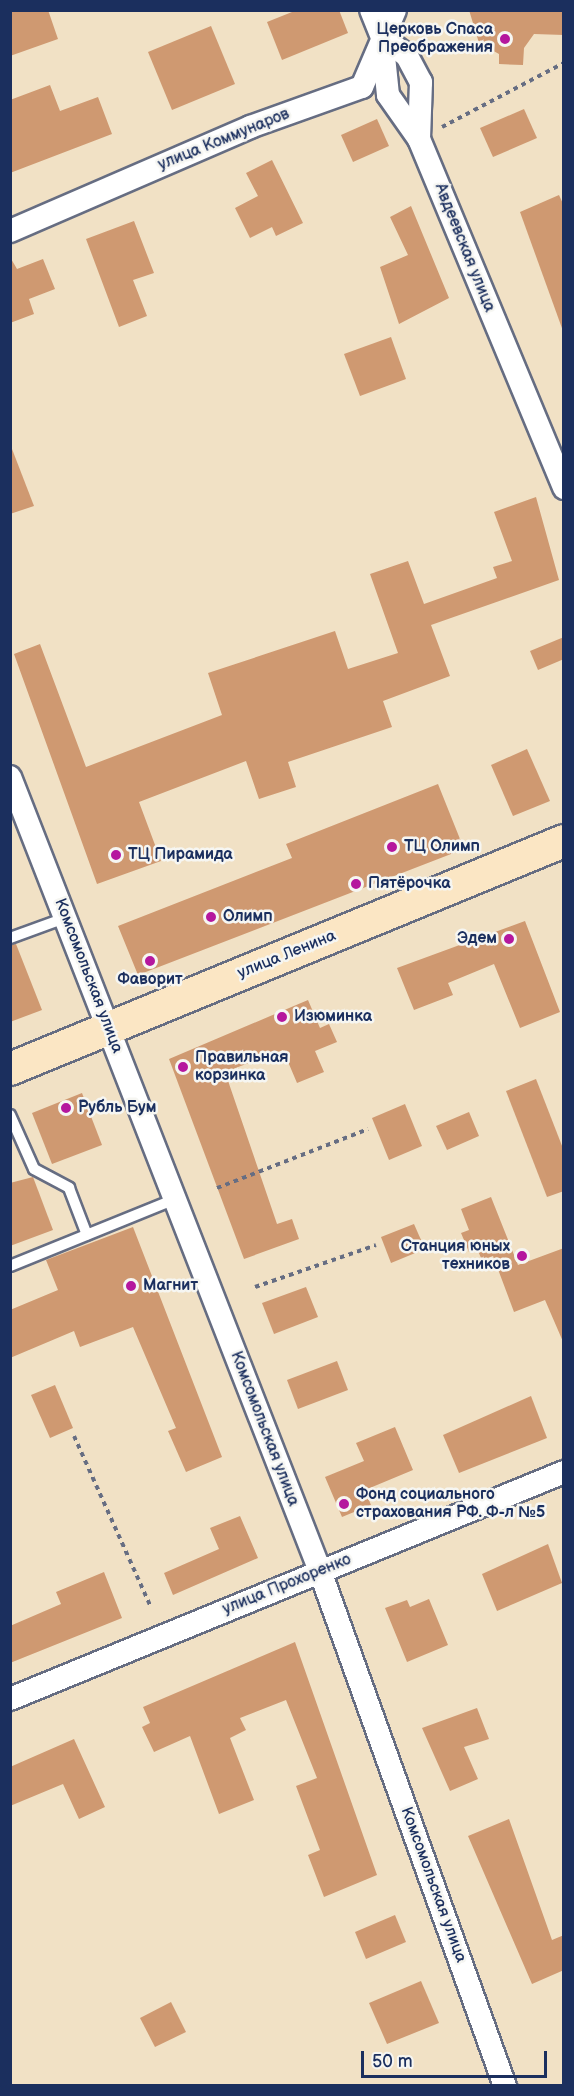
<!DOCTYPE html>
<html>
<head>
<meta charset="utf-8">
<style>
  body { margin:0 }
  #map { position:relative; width:574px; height:2096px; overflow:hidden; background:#f1e1c5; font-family:"Balsamiq Sans",sans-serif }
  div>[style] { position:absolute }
  .building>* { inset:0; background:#cf9971 }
  .path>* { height:4px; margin-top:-2px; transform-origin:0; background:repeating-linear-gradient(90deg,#666d82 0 4.5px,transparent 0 9px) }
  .roads { filter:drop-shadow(2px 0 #666d82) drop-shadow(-2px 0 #666d82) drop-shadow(0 2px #666d82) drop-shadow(0 -2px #666d82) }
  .service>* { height:10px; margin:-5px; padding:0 5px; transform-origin:5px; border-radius:5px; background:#fff }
  .minor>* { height:22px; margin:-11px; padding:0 11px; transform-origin:11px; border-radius:11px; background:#fff }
  .secondary>* { height:32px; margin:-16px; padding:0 16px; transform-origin:16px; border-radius:16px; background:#fbe6c4 }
  .dots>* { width:16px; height:16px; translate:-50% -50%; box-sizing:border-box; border:3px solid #f6f6f2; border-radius:50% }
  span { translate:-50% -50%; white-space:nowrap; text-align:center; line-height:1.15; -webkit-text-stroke:5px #f6f6f2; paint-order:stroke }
  .poi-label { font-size:16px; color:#1b2f5e; font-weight:700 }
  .right { translate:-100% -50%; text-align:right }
  .left { translate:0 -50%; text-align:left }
  .street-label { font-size:16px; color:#1b2f5e }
  .frame { position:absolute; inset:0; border:12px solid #1b2f5e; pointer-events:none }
  .scale { position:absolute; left:361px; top:2051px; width:186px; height:27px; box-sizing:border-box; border:3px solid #1b2f5e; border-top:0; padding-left:8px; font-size:18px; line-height:21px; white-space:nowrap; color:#1b2f5e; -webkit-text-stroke:4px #f6f6f2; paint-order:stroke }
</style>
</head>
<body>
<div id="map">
  <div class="building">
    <div style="clip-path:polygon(10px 10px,48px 10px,58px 39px,10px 56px)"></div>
    <div style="clip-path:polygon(297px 10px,339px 10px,348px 33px,282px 60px,267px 22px)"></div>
    <div style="clip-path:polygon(469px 10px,564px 10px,564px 35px,534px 34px,524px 48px,523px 65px,499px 64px,499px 54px,479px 43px)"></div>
    <div style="clip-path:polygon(211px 26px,235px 84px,172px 110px,148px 52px)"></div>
    <div style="clip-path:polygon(50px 85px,60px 111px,98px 97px,112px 134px,10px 173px,10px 100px)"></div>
    <div style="clip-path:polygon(524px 109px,537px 138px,493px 157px,480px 128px)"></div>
    <div style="clip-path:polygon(377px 119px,389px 146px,353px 162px,341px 135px)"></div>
    <div style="clip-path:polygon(272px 160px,303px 223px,276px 236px,272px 227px,250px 238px,235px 208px,258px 196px,246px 173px)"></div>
    <div style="clip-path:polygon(559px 195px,564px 206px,563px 331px,520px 212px)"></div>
    <div style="clip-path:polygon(411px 206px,449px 298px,399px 324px,380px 267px,408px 255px,390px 217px)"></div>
    <div style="clip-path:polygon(134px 221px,154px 273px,133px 280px,147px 316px,119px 327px,86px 239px)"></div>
    <div style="clip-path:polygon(10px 257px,17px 269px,43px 259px,55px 289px,29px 299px,34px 314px,10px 323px)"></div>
    <div style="clip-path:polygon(391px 337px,406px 379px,360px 396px,344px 354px)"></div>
    <div style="clip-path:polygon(12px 449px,34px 506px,10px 514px,10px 450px)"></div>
    <div style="clip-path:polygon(536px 497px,559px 580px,431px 625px,450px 676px,383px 701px,392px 727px,288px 762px,296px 787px,259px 799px,246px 761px,139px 802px,161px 861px,97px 884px,14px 654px,40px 644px,86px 767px,222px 715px,208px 673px,335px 631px,348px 669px,398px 653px,370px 574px,408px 561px,424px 604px,497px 578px,493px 567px,512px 561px,494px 512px)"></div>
    <div style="clip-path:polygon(564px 637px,564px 659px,538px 670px,530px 651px)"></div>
    <div style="clip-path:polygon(527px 749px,550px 801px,513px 816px,491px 765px)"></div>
    <div style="clip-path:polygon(438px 784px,464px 849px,138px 975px,118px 926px,292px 858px,286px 844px)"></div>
    <div style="clip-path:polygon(525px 921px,560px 1012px,520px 1028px,494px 964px,448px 983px,453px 995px,414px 1010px,397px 968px)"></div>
    <div style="clip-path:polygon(16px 944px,42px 1010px,10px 1022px,10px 945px)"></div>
    <div style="clip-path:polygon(308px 1000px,320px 1028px,329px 1024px,337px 1042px,315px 1051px,324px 1072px,297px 1083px,283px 1050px,225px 1072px,277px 1224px,292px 1219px,299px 1239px,244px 1259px,169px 1059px)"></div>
    <div style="clip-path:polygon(536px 1079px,564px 1151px,564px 1191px,547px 1197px,506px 1091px)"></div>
    <div style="clip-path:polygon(82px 1093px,102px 1145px,52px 1164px,32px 1113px)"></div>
    <div style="clip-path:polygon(405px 1104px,422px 1146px,389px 1160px,372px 1118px)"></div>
    <div style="clip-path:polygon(469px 1112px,479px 1136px,447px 1150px,436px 1126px)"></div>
    <div style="clip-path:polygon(33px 1177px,53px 1230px,10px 1246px,10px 1183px)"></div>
    <div style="clip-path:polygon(491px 1197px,518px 1265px,564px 1248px,564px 1344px,545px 1300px,514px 1312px,493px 1256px,482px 1260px,477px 1249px,469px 1252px,461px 1233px,469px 1230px,461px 1209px)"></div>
    <div style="clip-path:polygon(414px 1224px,425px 1249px,391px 1263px,381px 1237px)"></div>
    <div style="clip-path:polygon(133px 1227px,222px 1457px,186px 1472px,168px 1431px,176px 1428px,133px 1327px,80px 1347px,74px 1331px,10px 1358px,10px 1310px,58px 1290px,46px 1260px)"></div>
    <div style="clip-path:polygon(306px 1287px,318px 1317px,274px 1334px,262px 1303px)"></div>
    <div style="clip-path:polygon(337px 1361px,348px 1390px,298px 1409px,287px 1380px)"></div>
    <div style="clip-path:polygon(55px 1385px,73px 1428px,50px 1438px,31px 1395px)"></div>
    <div style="clip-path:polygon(531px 1396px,547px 1438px,459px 1473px,443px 1435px)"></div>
    <div style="clip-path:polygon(395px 1427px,413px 1470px,365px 1490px,371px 1505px,342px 1517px,325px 1477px,364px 1461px,356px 1443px)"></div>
    <div style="clip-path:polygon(240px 1516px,258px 1558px,173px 1595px,164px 1573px,219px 1549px,210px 1528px)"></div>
    <div style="clip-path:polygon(548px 1544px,562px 1583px,497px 1611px,482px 1574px)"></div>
    <div style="clip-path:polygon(104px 1572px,122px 1618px,10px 1663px,10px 1626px,61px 1604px,56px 1592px)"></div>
    <div style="clip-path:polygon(429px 1599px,448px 1645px,407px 1662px,385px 1608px,407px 1600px,410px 1607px)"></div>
    <div style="clip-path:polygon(295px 1642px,377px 1875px,324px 1897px,308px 1855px,320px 1850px,296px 1786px,317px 1778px,286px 1700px,240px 1718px,246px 1730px,230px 1738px,254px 1800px,219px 1814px,190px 1736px,154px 1752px,142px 1727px,150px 1723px,143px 1707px)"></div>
    <div style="clip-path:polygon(477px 1708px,489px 1739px,464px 1747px,478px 1779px,450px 1791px,422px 1728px)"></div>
    <div style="clip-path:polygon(74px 1739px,105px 1807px,79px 1819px,63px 1784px,10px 1806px,10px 1767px)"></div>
    <div style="clip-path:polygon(509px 1819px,552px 1940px,564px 1935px,564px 1970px,532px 1984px,468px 1836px)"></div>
    <div style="clip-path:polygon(395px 1915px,406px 1942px,366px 1959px,355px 1932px)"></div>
    <div style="clip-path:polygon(421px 1981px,439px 2023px,387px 2044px,369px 2003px)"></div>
    <div style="clip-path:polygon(171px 2002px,186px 2032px,155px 2047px,140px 2018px)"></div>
  </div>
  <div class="path">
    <div style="left:442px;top:127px;width:138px;rotate:-27.7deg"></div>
    <div style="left:217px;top:1188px;width:162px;rotate:-21.3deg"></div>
    <div style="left:255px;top:1287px;width:128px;rotate:-19.1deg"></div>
    <div style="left:74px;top:1436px;width:185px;rotate:65.8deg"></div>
  </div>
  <div class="roads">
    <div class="service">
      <div style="left:10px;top:938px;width:59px;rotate:-20deg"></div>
      <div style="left:10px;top:1115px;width:59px;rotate:66deg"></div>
      <div style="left:34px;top:1169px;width:40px;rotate:28deg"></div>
      <div style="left:69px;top:1188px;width:50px;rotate:69deg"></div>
      <div style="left:10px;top:1266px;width:178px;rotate:-22.1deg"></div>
    </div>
    <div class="minor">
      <div style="left:371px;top:10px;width:29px;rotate:68deg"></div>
      <div style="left:382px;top:37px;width:58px;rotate:84.1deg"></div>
      <div style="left:388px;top:95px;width:54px;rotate:54.8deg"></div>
      <div style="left:419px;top:139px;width:378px;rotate:67.4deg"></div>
      <div style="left:382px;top:37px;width:31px;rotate:37deg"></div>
      <div style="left:407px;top:56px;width:30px;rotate:62deg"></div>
      <div style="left:421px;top:82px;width:57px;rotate:92deg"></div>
      <div style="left:10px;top:231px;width:262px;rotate:-23.4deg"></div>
      <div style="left:250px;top:127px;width:119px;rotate:-19.7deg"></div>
      <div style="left:362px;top:87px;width:84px;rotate:-66.8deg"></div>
      <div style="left:10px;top:777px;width:852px;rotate:68.67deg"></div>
      <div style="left:320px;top:1571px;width:547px;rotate:70.24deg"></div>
      <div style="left:10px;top:1699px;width:599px;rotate:-22.28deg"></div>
    </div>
    <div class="secondary">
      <div style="left:10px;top:1069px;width:599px;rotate:-22.37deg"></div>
    </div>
  </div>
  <div class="dots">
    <div style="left:505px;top:39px;background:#b5179e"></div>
    <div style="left:392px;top:847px;background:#b5179e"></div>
    <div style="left:116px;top:855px;background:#b5179e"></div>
    <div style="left:356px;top:884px;background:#b5179e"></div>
    <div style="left:211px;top:917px;background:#b5179e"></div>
    <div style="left:509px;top:939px;background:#b5179e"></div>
    <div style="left:150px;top:961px;background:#b5179e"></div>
    <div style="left:282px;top:1017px;background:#b5179e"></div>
    <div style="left:183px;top:1067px;background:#b5179e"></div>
    <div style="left:66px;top:1108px;background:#b5179e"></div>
    <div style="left:522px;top:1256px;background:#b5179e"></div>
    <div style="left:131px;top:1286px;background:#b5179e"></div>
    <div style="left:344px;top:1504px;background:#b5179e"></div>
  </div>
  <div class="poi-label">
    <span class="right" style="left:493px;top:39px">Церковь Спаса<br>Преображения</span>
    <span class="left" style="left:404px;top:847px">ТЦ Олимп</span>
    <span class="left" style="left:128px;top:855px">ТЦ Пирамида</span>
    <span class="left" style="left:368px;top:884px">Пятёрочка</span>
    <span class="left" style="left:223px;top:917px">Олимп</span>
    <span class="right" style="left:497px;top:939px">Эдем</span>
    <span style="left:150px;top:980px">Фаворит</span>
    <span class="left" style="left:294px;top:1017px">Изюминка</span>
    <span class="left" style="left:195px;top:1067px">Правильная<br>корзинка</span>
    <span class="left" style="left:78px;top:1108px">Рубль Бум</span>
    <span class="right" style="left:510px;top:1256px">Станция юных<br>техников</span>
    <span class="left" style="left:143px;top:1286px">Магнит</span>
    <span class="left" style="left:356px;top:1504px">Фонд социального<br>страхования РФ. Ф-л №5</span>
  </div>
  <div class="street-label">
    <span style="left:224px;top:140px;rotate:-22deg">улица Коммунаров</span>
    <span style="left:464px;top:248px;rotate:68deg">Авдеевская улица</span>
    <span style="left:287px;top:955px;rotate:-22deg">улица Ленина</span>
    <span style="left:88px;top:976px;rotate:69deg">Комсомольская улица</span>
    <span style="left:264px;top:1429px;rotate:69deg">Комсомольская улица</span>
    <span style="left:287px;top:1585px;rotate:-22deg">улица Прохоренко</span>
    <span style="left:433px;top:1885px;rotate:70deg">Комсомольская улица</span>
  </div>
  <div class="frame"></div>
  <div class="scale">50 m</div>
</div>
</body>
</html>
